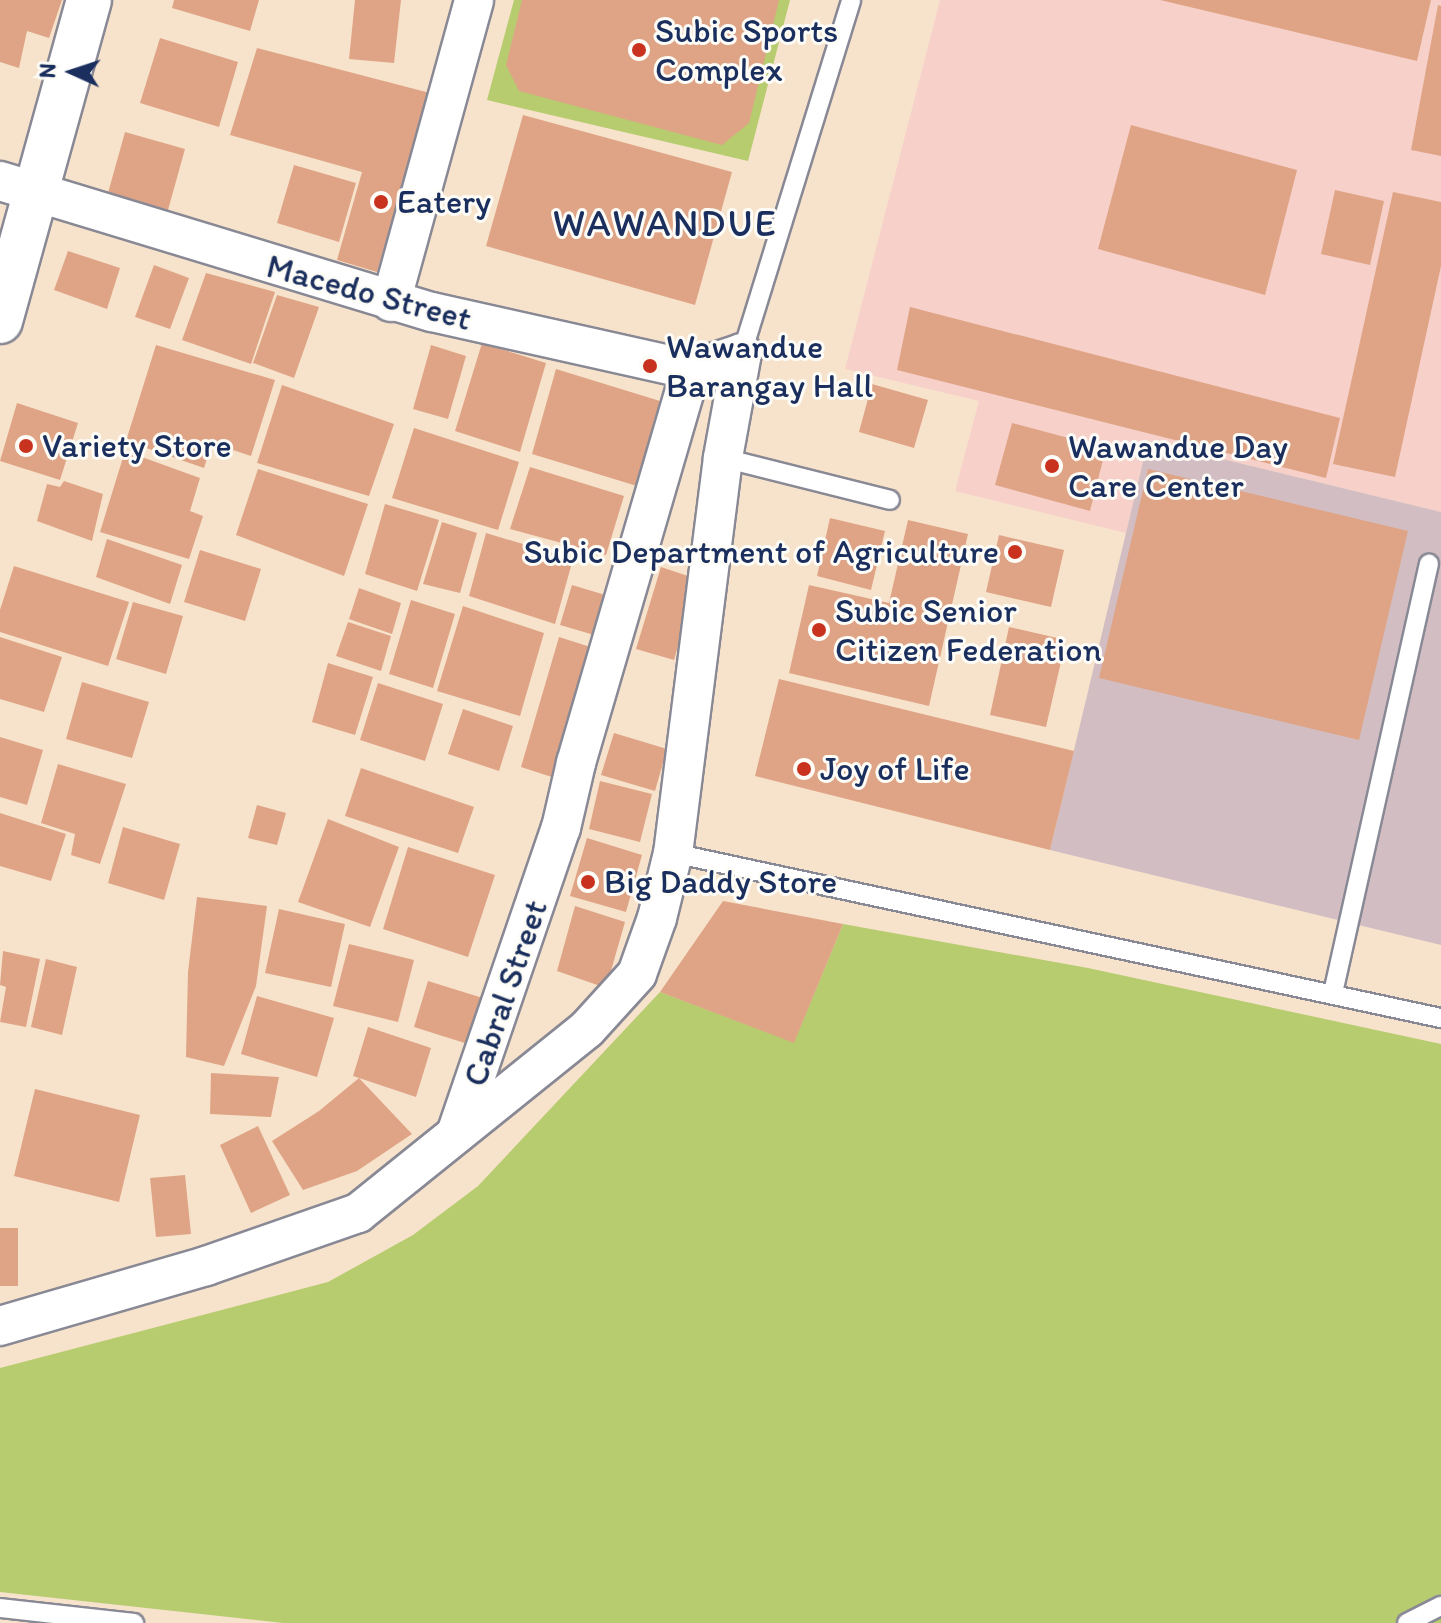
<!DOCTYPE html>
<html>
<head>
<meta charset="utf-8">
<style>
  body { margin:0 }
  #map { position:relative; width:1441px; height:1623px; overflow:hidden; background:#f7e3cc; font-family:Itim,sans-serif }
  div>[style] { position:absolute }
  .built>* { inset:0; background:#f7d0ca }
  .industrial>* { inset:0; background:#d2bec2 }
  .green>* { inset:0; background:#b7cb6f }
  .building>* { inset:0; background:#dfa485 }
  .roads { filter:drop-shadow(2px 0 #898995) drop-shadow(-2px 0 #898995) drop-shadow(0 2px #898995) drop-shadow(0 -2px #898995) }
  .lane>* { height:18px; margin:-9px; padding:0 9px; transform-origin:9px; border-radius:9px; background:#fff }
  .street>* { height:38px; margin:-19px; padding:0 19px; transform-origin:19px; border-radius:19px; background:#fff }
  .secondary>* { height:44px; margin:-22px; padding:0 22px; transform-origin:22px; border-radius:22px; background:#fff }
  .dots>* { width:22px; height:22px; translate:-50% -50%; box-sizing:border-box; border:4px solid #fdfcf7; border-radius:50% }
  span { translate:-50% -50%; white-space:nowrap; text-align:center; line-height:1.15; -webkit-text-stroke:6px #fdfcf7; paint-order:stroke }
  .poi-label { font-size:34px; color:#1b2f5e }
  .left { translate:0 -50%; text-align:left }
  .right { translate:-100% -50%; text-align:right }
  .street-label { font-size:34px; color:#1b2f5e }
  .quarter-label { font-size:38px; color:#1b2f5e; letter-spacing:2px }
  .north { position:absolute; left:32px; top:32px; width:80px; height:80px; -webkit-text-stroke:6px #fdfcf7; paint-order:stroke; rotate:273deg; font-size:22px; font-weight:700; line-height:32px; text-align:center; color:#1b2f5e }
  .north::after { content:''; display:block; margin:auto; width:28px; height:36px; background:#1b2f5e; clip-path:polygon(50% 0,100% 100%,50% 72%,0 100%) }
</style>
</head>
<body>
<div id="map">
  <div class="built">
    <div style="clip-path:polygon(940px 0,1441px 0,1441px 512px,1148px 441px,1126px 533px,955px 491px,979px 401px,845px 369px)"></div>
  </div>
  <div class="industrial">
    <div style="clip-path:polygon(1148px 441px,1441px 512px,1441px 945px,1050px 850px)"></div>
  </div>
  <div class="green">
    <div style="clip-path:polygon(514px 0,790px 0,748px 161px,487px 100px)"></div>
    <div style="clip-path:polygon(843px 924px,1088px 968px,1441px 1044px,1441px 1623px,283px 1623px,0 1592px,0 1368px,328px 1282px,413px 1235px,478px 1186px,660px 992px,794px 1042px)"></div>
  </div>
  <div class="building">
    <div style="clip-path:polygon(0 0,62px 0,49px 38px,27px 31px,19px 68px,0 62px)"></div>
    <div style="clip-path:polygon(174px 0,259px 0,250px 31px,172px 8px)"></div>
    <div style="clip-path:polygon(355px 0,401px 0,394px 63px,349px 59px)"></div>
    <div style="clip-path:polygon(522px 0,779px 0,749px 123px,722px 145px,519px 91px,506px 65px)"></div>
    <div style="clip-path:polygon(1160px 0,1431px 0,1417px 61px)"></div>
    <div style="clip-path:polygon(1438px 5px,1441px 6px,1441px 156px,1411px 150px)"></div>
    <div style="clip-path:polygon(160px 38px,238px 62px,219px 127px,140px 103px)"></div>
    <div style="clip-path:polygon(257px 48px,430px 93px,377px 272px,337px 260px,362px 172px,230px 135px)"></div>
    <div style="clip-path:polygon(523px 115px,732px 172px,695px 305px,486px 246px)"></div>
    <div style="clip-path:polygon(1131px 125px,1297px 170px,1265px 295px,1098px 249px)"></div>
    <div style="clip-path:polygon(125px 132px,185px 149px,168px 210px,108px 193px)"></div>
    <div style="clip-path:polygon(294px 165px,356px 183px,339px 242px,277px 223px)"></div>
    <div style="clip-path:polygon(1335px 190px,1384px 201px,1370px 265px,1321px 254px)"></div>
    <div style="clip-path:polygon(1393px 192px,1441px 202px,1441px 266px,1395px 477px,1333px 464px)"></div>
    <div style="clip-path:polygon(68px 251px,120px 268px,107px 309px,54px 290px)"></div>
    <div style="clip-path:polygon(154px 265px,189px 278px,170px 329px,135px 317px)"></div>
    <div style="clip-path:polygon(206px 273px,275px 292px,251px 364px,182px 340px)"></div>
    <div style="clip-path:polygon(277px 295px,319px 307px,294px 378px,253px 363px)"></div>
    <div style="clip-path:polygon(910px 307px,1340px 418px,1326px 478px,897px 370px)"></div>
    <div style="clip-path:polygon(482px 343px,546px 363px,520px 452px,455px 431px)"></div>
    <div style="clip-path:polygon(156px 345px,275px 380px,251px 456px,212px 443px,204px 468px,126px 441px)"></div>
    <div style="clip-path:polygon(431px 345px,466px 356px,448px 419px,413px 409px)"></div>
    <div style="clip-path:polygon(556px 369px,660px 401px,637px 486px,532px 454px)"></div>
    <div style="clip-path:polygon(872px 384px,928px 400px,914px 448px,859px 432px)"></div>
    <div style="clip-path:polygon(282px 385px,394px 424px,369px 496px,257px 463px)"></div>
    <div style="clip-path:polygon(17px 403px,78px 423px,60px 480px,0 461px)"></div>
    <div style="clip-path:polygon(1012px 423px,1106px 448px,1090px 511px,995px 485px)"></div>
    <div style="clip-path:polygon(414px 428px,519px 462px,498px 530px,392px 498px)"></div>
    <div style="clip-path:polygon(125px 451px,200px 478px,190px 511px,203px 516px,189px 559px,100px 532px)"></div>
    <div style="clip-path:polygon(530px 467px,624px 496px,606px 555px,510px 529px)"></div>
    <div style="clip-path:polygon(258px 469px,368px 504px,344px 576px,236px 535px)"></div>
    <div style="clip-path:polygon(1148px 469px,1408px 531px,1359px 740px,1099px 678px)"></div>
    <div style="clip-path:polygon(64px 481px,103px 494px,92px 541px,37px 521px,47px 484px,60px 487px)"></div>
    <div style="clip-path:polygon(385px 504px,439px 520px,417px 591px,365px 574px)"></div>
    <div style="clip-path:polygon(830px 518px,885px 531px,871px 590px,817px 576px)"></div>
    <div style="clip-path:polygon(908px 520px,968px 534px,929px 706px,789px 673px,809px 585px,889px 603px)"></div>
    <div style="clip-path:polygon(442px 522px,477px 533px,460px 593px,423px 584px)"></div>
    <div style="clip-path:polygon(486px 533px,573px 559px,555px 624px,469px 596px)"></div>
    <div style="clip-path:polygon(999px 535px,1064px 550px,1051px 607px,986px 592px)"></div>
    <div style="clip-path:polygon(107px 539px,182px 565px,170px 604px,96px 577px)"></div>
    <div style="clip-path:polygon(200px 550px,261px 569px,245px 621px,184px 602px)"></div>
    <div style="clip-path:polygon(14px 566px,129px 602px,108px 666px,0 632px,0 610px)"></div>
    <div style="clip-path:polygon(661px 567px,697px 579px,674px 660px,636px 649px)"></div>
    <div style="clip-path:polygon(572px 585px,612px 597px,601px 637px,560px 625px)"></div>
    <div style="clip-path:polygon(359px 588px,401px 603px,392px 634px,349px 619px)"></div>
    <div style="clip-path:polygon(411px 600px,455px 614px,433px 688px,389px 674px)"></div>
    <div style="clip-path:polygon(133px 602px,183px 616px,166px 674px,116px 659px)"></div>
    <div style="clip-path:polygon(463px 606px,544px 633px,520px 716px,437px 691px)"></div>
    <div style="clip-path:polygon(348px 622px,391px 636px,381px 671px,336px 656px)"></div>
    <div style="clip-path:polygon(1009px 627px,1066px 640px,1046px 727px,990px 715px)"></div>
    <div style="clip-path:polygon(0 637px,62px 657px,44px 712px,0 699px)"></div>
    <div style="clip-path:polygon(559px 637px,600px 650px,564px 781px,521px 767px)"></div>
    <div style="clip-path:polygon(328px 663px,373px 677px,355px 735px,312px 722px)"></div>
    <div style="clip-path:polygon(779px 679px,1074px 751px,1050px 850px,755px 776px)"></div>
    <div style="clip-path:polygon(82px 682px,149px 702px,132px 758px,66px 739px)"></div>
    <div style="clip-path:polygon(378px 683px,443px 704px,425px 761px,360px 740px)"></div>
    <div style="clip-path:polygon(463px 709px,513px 726px,499px 771px,448px 754px)"></div>
    <div style="clip-path:polygon(614px 733px,667px 749px,655px 791px,601px 775px)"></div>
    <div style="clip-path:polygon(0 737px,43px 750px,27px 805px,0 797px)"></div>
    <div style="clip-path:polygon(58px 764px,126px 784px,100px 864px,71px 855px,75px 834px,41px 823px)"></div>
    <div style="clip-path:polygon(361px 768px,474px 807px,458px 853px,345px 816px)"></div>
    <div style="clip-path:polygon(600px 781px,652px 794px,640px 842px,589px 829px)"></div>
    <div style="clip-path:polygon(257px 805px,286px 813px,277px 845px,248px 838px)"></div>
    <div style="clip-path:polygon(0 813px,66px 834px,51px 881px,0 866px)"></div>
    <div style="clip-path:polygon(328px 819px,399px 847px,370px 927px,298px 902px)"></div>
    <div style="clip-path:polygon(123px 827px,180px 844px,164px 900px,108px 883px)"></div>
    <div style="clip-path:polygon(587px 838px,642px 855px,626px 912px,570px 896px)"></div>
    <div style="clip-path:polygon(408px 847px,495px 875px,468px 957px,383px 929px)"></div>
    <div style="clip-path:polygon(197px 897px,267px 906px,256px 986px,224px 1066px,186px 1057px,188px 972px)"></div>
    <div style="clip-path:polygon(723px 901px,843px 924px,794px 1043px,660px 992px)"></div>
    <div style="clip-path:polygon(575px 906px,625px 922px,606px 988px,557px 971px)"></div>
    <div style="clip-path:polygon(279px 909px,345px 924px,331px 987px,265px 973px)"></div>
    <div style="clip-path:polygon(349px 944px,414px 960px,398px 1022px,333px 1006px)"></div>
    <div style="clip-path:polygon(3px 951px,40px 959px,26px 1027px,0 1022px,6px 987px,0 985px)"></div>
    <div style="clip-path:polygon(46px 959px,77px 967px,62px 1035px,31px 1027px)"></div>
    <div style="clip-path:polygon(428px 981px,486px 999px,471px 1045px,414px 1027px)"></div>
    <div style="clip-path:polygon(257px 996px,334px 1018px,317px 1077px,241px 1054px)"></div>
    <div style="clip-path:polygon(368px 1027px,431px 1048px,416px 1097px,353px 1076px)"></div>
    <div style="clip-path:polygon(211px 1073px,279px 1077px,271px 1117px,210px 1114px)"></div>
    <div style="clip-path:polygon(359px 1078px,412px 1134px,357px 1171px,303px 1190px,272px 1141px,319px 1111px)"></div>
    <div style="clip-path:polygon(35px 1089px,140px 1115px,119px 1202px,14px 1176px)"></div>
    <div style="clip-path:polygon(258px 1126px,290px 1195px,251px 1213px,220px 1145px)"></div>
    <div style="clip-path:polygon(185px 1175px,191px 1234px,156px 1237px,150px 1178px)"></div>
    <div style="clip-path:polygon(0 1228px,18px 1228px,18px 1286px,0 1286px)"></div>
  </div>
  <div class="roads">
    <div class="lane">
      <div style="left:742px;top:353px;width:369px;rotate:-72.8deg"></div>
      <div style="left:723px;top:458px;width:172px;rotate:14.1deg"></div>
      <div style="left:673px;top:853px;width:786px;rotate:12.13deg"></div>
      <div style="left:1333px;top:993px;width:440px;rotate:-77.4deg"></div>
      <div style="left:0;top:1608px;width:135px;rotate:6.4deg"></div>
      <div style="left:1407px;top:1623px;width:38px;rotate:-27deg"></div>
    </div>
    <div class="street">
      <div style="left:0;top:181px;width:451px;rotate:16.9deg"></div>
      <div style="left:432px;top:312px;width:265px;rotate:12.6deg"></div>
      <div style="left:691px;top:370px;width:54px;rotate:-18.4deg"></div>
      <div style="left:742px;top:353px;width:107px;rotate:100.3deg"></div>
      <div style="left:723px;top:458px;width:398px;rotate:97.2deg"></div>
      <div style="left:673px;top:853px;width:67px;rotate:103.8deg"></div>
      <div style="left:657px;top:918px;width:59px;rotate:109.7deg"></div>
      <div style="left:637px;top:974px;width:74px;rotate:132.3deg"></div>
      <div style="left:587px;top:1029px;width:294px;rotate:141.2deg"></div>
      <div style="left:358px;top:1213px;width:161px;rotate:160.8deg"></div>
      <div style="left:206px;top:1266px;width:215px;rotate:163.8deg"></div>
      <div style="left:391px;top:302px;width:313px;rotate:-74.6deg"></div>
      <div style="left:456px;top:1134px;width:324px;rotate:-71.1deg"></div>
      <div style="left:561px;top:828px;width:67px;rotate:-77deg"></div>
      <div style="left:576px;top:763px;width:409px;rotate:-73.7deg"></div>
    </div>
    <div class="secondary">
      <div style="left:0;top:321px;width:333px;rotate:-74.5deg"></div>
    </div>
  </div>
  <div class="dots">
    <div style="left:639px;top:50px;background:#c8321e"></div>
    <div style="left:381px;top:202px;background:#c8321e"></div>
    <div style="left:650px;top:366px;background:#c8321e"></div>
    <div style="left:26px;top:446px;background:#c8321e"></div>
    <div style="left:1052px;top:466px;background:#c8321e"></div>
    <div style="left:1015px;top:552px;background:#c8321e"></div>
    <div style="left:819px;top:630px;background:#c8321e"></div>
    <div style="left:804px;top:769px;background:#c8321e"></div>
    <div style="left:588px;top:882px;background:#c8321e"></div>
  </div>
  <div class="poi-label">
    <span class="left" style="left:655px;top:50px">Subic Sports<br>Complex</span>
    <span class="left" style="left:397px;top:202px">Eatery</span>
    <span class="left" style="left:666px;top:366px">Wawandue<br>Barangay Hall</span>
    <span class="left" style="left:42px;top:446px">Variety Store</span>
    <span class="left" style="left:1068px;top:466px">Wawandue Day<br>Care Center</span>
    <span class="right" style="left:999px;top:552px">Subic Department of Agriculture</span>
    <span class="left" style="left:835px;top:630px">Subic Senior<br>Citizen Federation</span>
    <span class="left" style="left:820px;top:769px">Joy of Life</span>
    <span class="left" style="left:604px;top:882px">Big Daddy Store</span>
  </div>
  <div class="street-label">
    <span style="left:369px;top:292px;rotate:15deg">Macedo Street</span>
    <span style="left:505px;top:993px;rotate:-71deg">Cabral Street</span>
  </div>
  <div class="quarter-label">
    <span style="left:665px;top:224px">WAWANDUE</span>
  </div>
  <div class="north">N</div>
</div>
</body>
</html>
